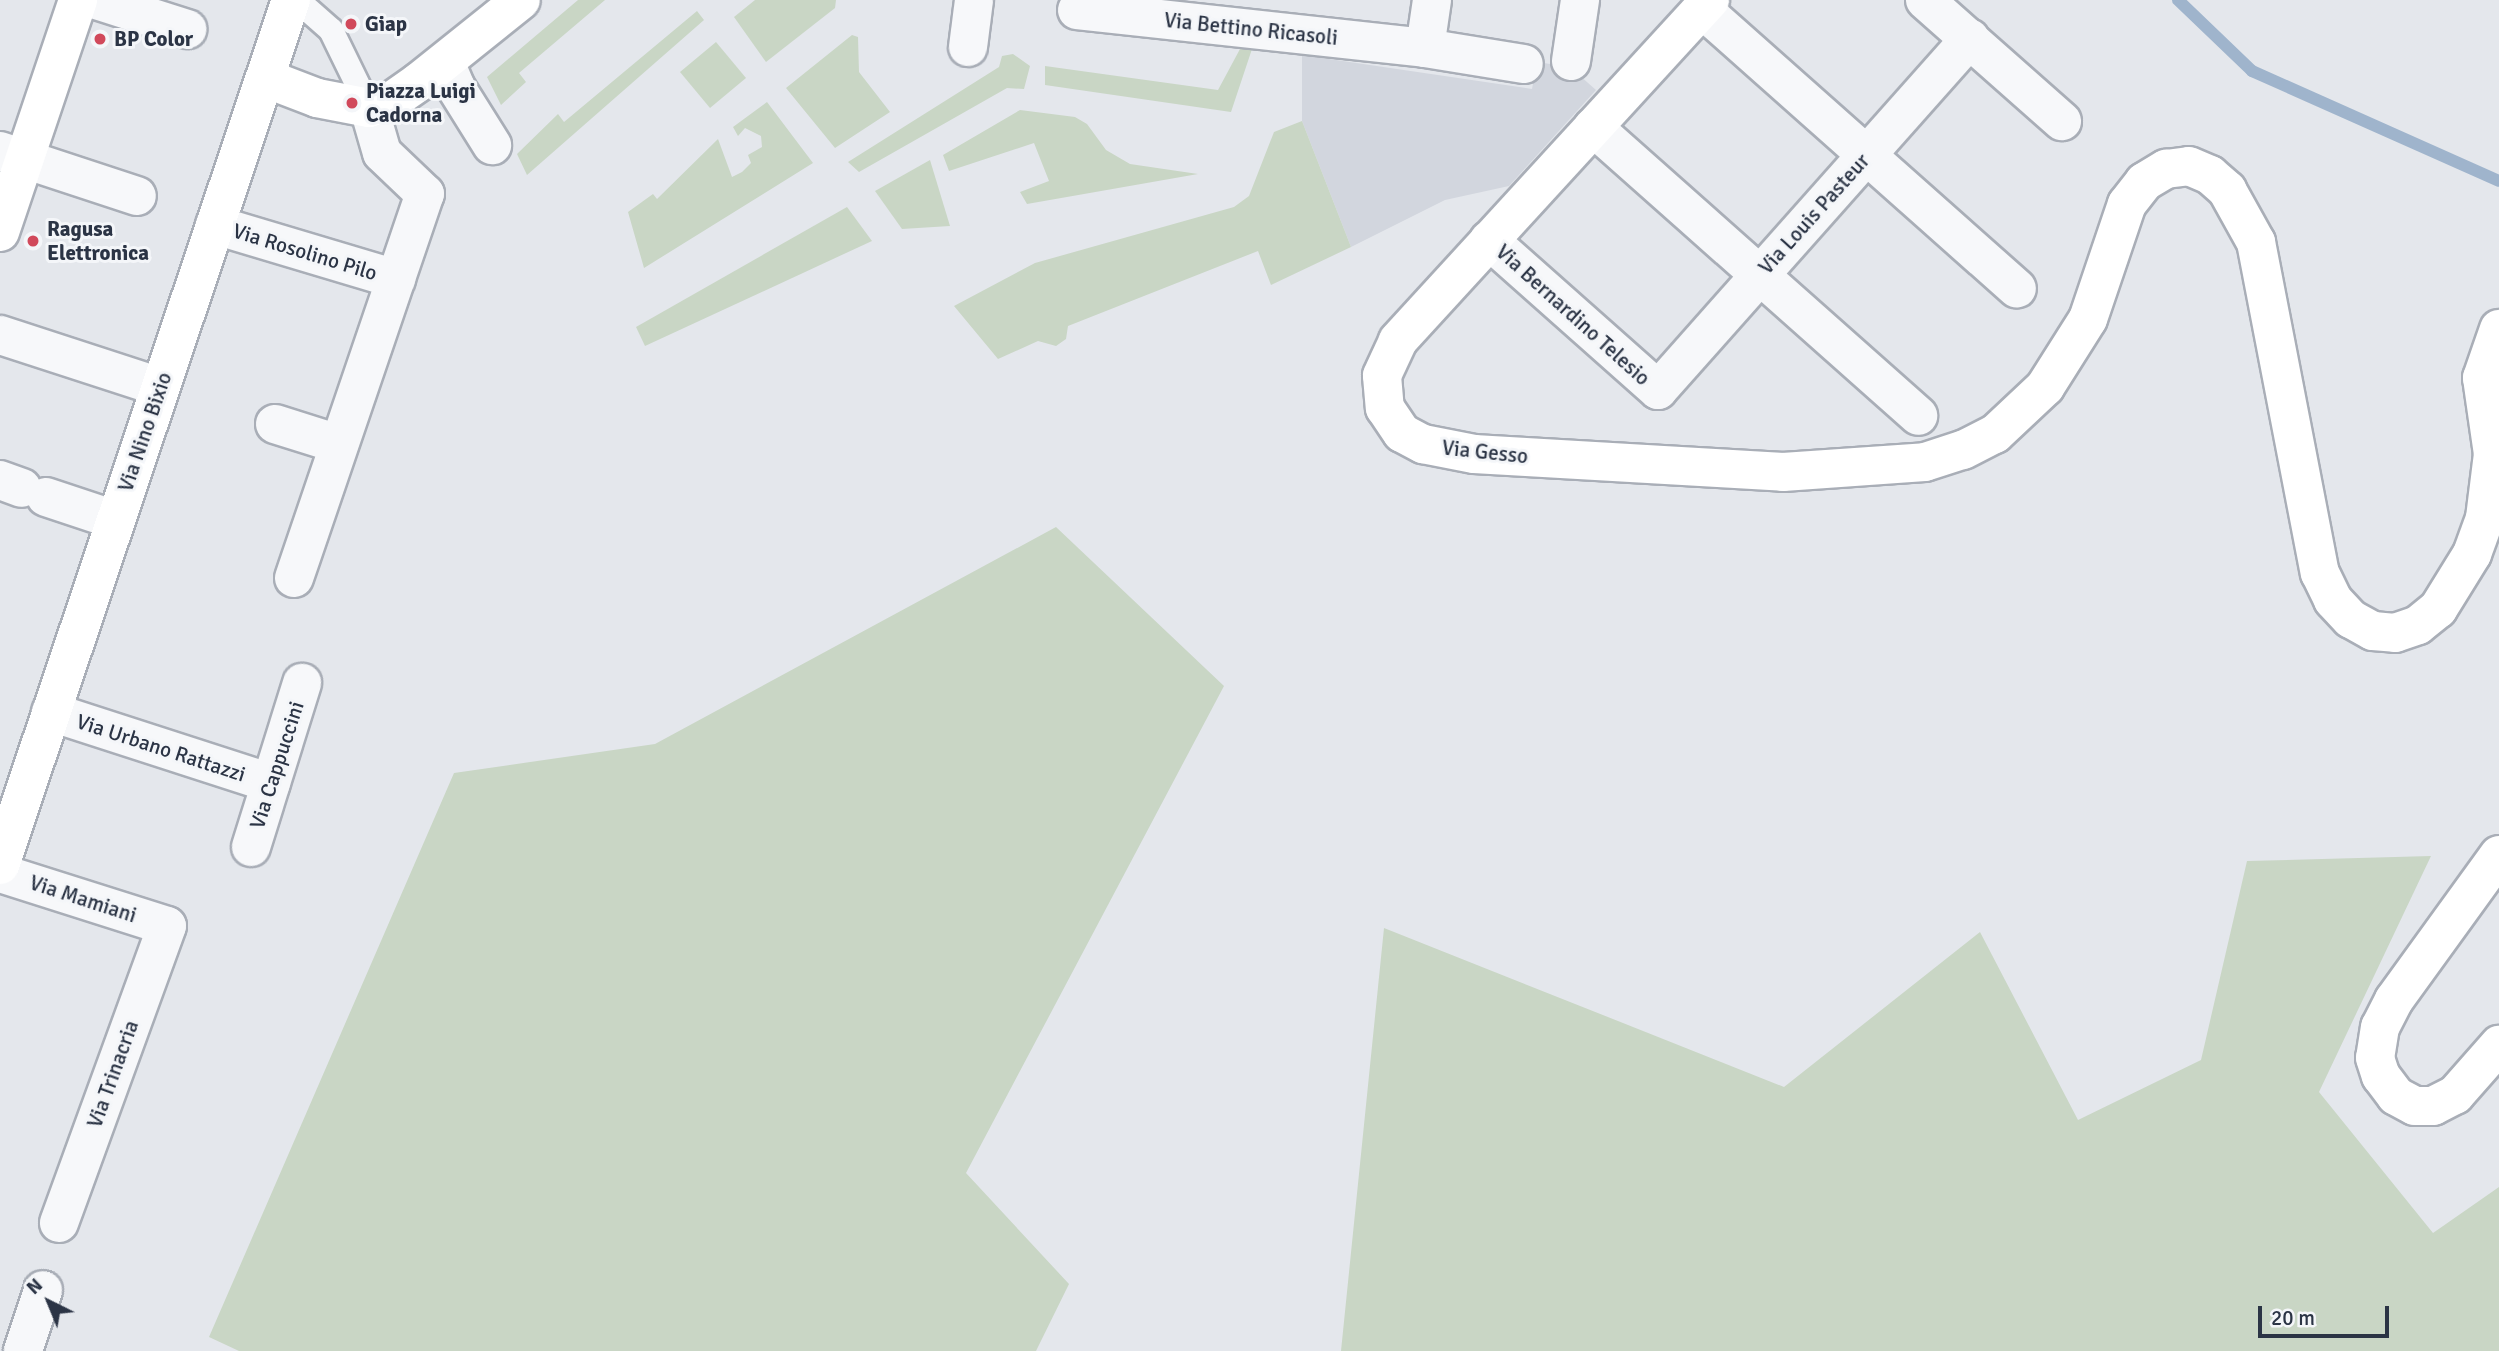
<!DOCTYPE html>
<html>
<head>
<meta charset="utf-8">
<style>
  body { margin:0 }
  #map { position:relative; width:2499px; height:1351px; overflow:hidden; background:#e4e7ec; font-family:Signika,sans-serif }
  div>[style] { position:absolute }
  .built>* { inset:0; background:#d2d6de }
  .green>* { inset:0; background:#c9d6c5 }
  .stream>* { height:12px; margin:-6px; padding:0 6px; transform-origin:6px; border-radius:6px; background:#9fb4cc }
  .roads { filter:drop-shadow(2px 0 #a9aeb7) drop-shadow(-2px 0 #a9aeb7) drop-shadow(0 2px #a9aeb7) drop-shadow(0 -2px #a9aeb7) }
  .lane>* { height:24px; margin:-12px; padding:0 12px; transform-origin:12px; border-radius:12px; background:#f7f8fa }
  .street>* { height:38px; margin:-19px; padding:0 19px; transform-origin:19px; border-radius:19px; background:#f7f8fa }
  .secondary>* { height:38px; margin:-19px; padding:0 19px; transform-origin:19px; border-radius:19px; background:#fff }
  .dots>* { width:19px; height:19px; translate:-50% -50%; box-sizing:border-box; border:4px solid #f4f6f9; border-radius:50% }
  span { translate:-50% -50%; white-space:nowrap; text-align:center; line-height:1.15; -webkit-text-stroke:6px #f4f6f9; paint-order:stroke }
  .poi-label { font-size:21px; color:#2b3445; font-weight:700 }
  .left { translate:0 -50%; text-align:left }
  .street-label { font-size:21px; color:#2b3445 }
  .north { position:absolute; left:14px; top:1267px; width:70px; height:70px; -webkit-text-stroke:5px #f4f6f9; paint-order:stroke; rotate:317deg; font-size:19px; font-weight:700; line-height:28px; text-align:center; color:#2b3445 }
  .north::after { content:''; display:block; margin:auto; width:24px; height:32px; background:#2b3445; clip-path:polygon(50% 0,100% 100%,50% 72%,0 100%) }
  .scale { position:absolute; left:2258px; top:1306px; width:131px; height:32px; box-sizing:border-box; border:4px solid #2b3445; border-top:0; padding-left:9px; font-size:21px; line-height:24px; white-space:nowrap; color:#2b3445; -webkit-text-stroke:5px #f4f6f9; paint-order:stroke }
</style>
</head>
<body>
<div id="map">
  <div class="built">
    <div style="clip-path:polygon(1302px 55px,1532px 89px,1537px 62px,1570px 67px,1596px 90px,1509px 186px,1445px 200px,1351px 247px,1302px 121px)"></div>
  </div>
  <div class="green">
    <div style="clip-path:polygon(578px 0,605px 0,519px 73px,526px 82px,501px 105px,487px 77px)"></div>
    <div style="clip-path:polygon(755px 0,836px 0,835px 8px,766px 62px,734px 17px)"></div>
    <div style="clip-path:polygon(697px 11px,704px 20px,527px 175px,517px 154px,558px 114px,564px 122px)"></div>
    <div style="clip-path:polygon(852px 35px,858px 37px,859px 72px,890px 112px,835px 148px,786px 88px)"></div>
    <div style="clip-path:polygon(716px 42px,746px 78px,710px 108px,680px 72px)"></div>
    <div style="clip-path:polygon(1253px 46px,1231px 112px,1045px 85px,1045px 66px,1218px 90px,1240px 49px)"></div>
    <div style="clip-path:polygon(1013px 54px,1030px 66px,1024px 89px,1007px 88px,859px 172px,848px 162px,999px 67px,1002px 56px)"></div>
    <div style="clip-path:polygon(767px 102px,813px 163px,644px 268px,628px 212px,653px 194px,657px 199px,718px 139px,732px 177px,742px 172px,751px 163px,748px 155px,762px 147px,761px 136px,745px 128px,738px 136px,733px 127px)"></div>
    <div style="clip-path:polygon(1020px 110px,1075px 117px,1087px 124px,1106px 150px,1130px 164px,1198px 174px,1027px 204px,1020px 192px,1049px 181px,1034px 143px,949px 171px,943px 155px)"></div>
    <div style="clip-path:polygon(1302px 121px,1351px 247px,1271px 285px,1258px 251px,1068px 326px,1066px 339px,1056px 346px,1038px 341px,998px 359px,954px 306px,1035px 263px,1234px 207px,1249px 196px,1274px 132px)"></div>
    <div style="clip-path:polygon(930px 160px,950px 226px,902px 229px,875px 191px)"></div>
    <div style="clip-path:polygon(847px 207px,872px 241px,645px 346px,636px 327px)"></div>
    <div style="clip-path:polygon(1056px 527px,1224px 686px,966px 1173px,1069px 1284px,1036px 1351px,239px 1351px,209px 1337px,454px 773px,655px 744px)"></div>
    <div style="clip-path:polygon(2431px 856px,2319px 1092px,2433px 1233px,2499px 1187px,2499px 1351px,1341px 1351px,1384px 928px,1784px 1087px,1980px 932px,2078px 1120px,2201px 1060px,2247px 861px)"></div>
  </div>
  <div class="stream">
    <div style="left:2178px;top:0;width:103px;rotate:43.8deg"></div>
    <div style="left:2252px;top:71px;width:270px;rotate:24deg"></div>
  </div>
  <div class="roads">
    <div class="lane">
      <div style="left:297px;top:0;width:45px;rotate:41.4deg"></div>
      <div style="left:331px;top:30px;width:87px;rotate:64deg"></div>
    </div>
    <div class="street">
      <div style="left:96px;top:0;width:96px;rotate:17.7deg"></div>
      <div style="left:1925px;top:0;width:183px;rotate:41.5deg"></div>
      <div style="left:1702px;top:9px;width:421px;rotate:41.6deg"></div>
      <div style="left:1077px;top:10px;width:350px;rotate:6.2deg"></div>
      <div style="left:1425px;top:48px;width:100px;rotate:9.2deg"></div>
      <div style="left:968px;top:47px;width:47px;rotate:-82.7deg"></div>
      <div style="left:1425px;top:48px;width:49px;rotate:-81.7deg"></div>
      <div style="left:1571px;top:61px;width:62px;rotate:-81.6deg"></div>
      <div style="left:445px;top:62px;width:26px;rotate:67deg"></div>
      <div style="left:455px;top:86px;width:70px;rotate:57.9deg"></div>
      <div style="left:1593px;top:127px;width:435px;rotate:41.6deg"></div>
      <div style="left:0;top:151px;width:144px;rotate:18.2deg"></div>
      <div style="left:215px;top:225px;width:189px;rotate:16.6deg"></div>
      <div style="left:1489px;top:240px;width:226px;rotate:41.6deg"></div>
      <div style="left:1658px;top:390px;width:470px;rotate:-48.4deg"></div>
      <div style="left:0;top:335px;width:168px;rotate:18deg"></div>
      <div style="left:275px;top:424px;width:67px;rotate:17.4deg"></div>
      <div style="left:0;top:480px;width:23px;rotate:20deg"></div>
      <div style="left:46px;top:497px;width:73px;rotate:18.4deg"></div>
      <div style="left:294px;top:578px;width:406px;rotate:-71.2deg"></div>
      <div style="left:425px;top:194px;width:59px;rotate:-136.4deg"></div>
      <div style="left:382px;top:153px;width:47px;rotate:-106.1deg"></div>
      <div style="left:51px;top:712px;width:231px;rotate:17.9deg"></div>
      <div style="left:251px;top:847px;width:172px;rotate:-72.7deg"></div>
      <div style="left:0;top:873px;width:175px;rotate:17.6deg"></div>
      <div style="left:167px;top:926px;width:316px;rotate:110deg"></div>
      <div style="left:23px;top:1351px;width:64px;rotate:-71.8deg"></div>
    </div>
    <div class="secondary">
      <div style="left:1710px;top:0;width:462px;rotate:132.5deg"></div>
      <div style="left:1398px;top:341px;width:38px;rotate:115deg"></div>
      <div style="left:1382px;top:376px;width:32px;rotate:85deg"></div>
      <div style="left:1385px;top:408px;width:30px;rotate:56deg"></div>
      <div style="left:1402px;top:433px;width:24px;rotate:28deg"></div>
      <div style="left:1423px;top:444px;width:52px;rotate:11.1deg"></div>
      <div style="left:1474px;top:454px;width:310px;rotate:3.3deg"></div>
      <div style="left:1783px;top:472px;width:142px;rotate:-4deg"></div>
      <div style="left:1925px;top:462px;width:40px;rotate:-18deg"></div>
      <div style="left:1963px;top:450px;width:36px;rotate:-27deg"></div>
      <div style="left:1995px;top:434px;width:69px;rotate:-43.2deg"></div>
      <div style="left:2045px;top:387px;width:80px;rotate:-57.7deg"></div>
      <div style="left:2088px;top:319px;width:121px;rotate:-71.3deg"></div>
      <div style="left:2127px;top:204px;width:28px;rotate:-52deg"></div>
      <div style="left:2144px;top:182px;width:26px;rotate:-31deg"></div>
      <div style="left:2166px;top:169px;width:23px;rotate:-7deg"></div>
      <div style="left:2189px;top:166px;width:23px;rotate:23deg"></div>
      <div style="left:2210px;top:175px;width:23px;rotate:41deg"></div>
      <div style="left:2227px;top:190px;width:60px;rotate:60.9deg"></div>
      <div style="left:2256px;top:242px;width:337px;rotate:79.1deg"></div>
      <div style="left:2320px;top:573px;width:30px;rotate:64deg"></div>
      <div style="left:2333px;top:600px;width:26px;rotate:47deg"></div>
      <div style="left:2351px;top:619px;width:25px;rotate:29deg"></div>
      <div style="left:2373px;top:631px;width:22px;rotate:5deg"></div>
      <div style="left:2395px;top:633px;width:24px;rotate:-19deg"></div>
      <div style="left:2418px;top:625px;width:26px;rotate:-39deg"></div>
      <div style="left:2438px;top:609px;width:65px;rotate:-58.3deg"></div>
      <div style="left:2472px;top:554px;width:38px;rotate:-70deg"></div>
      <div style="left:2485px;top:518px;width:64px;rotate:-82.9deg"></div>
      <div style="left:2493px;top:454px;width:77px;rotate:-98.2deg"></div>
      <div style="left:2482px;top:378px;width:52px;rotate:-70.9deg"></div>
      <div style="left:265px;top:78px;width:56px;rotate:21deg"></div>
      <div style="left:317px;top:98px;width:53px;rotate:10.9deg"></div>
      <div style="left:369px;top:108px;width:25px;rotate:-18deg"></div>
      <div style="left:393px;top:100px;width:33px;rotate:-35deg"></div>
      <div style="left:420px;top:81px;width:129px;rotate:-38.7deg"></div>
      <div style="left:0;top:232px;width:245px;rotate:-71.4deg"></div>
      <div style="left:2499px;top:855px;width:179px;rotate:125.9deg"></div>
      <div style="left:2394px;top:1000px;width:30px;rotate:117deg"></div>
      <div style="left:2380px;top:1027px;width:31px;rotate:99deg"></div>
      <div style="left:2375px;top:1058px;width:19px;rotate:72deg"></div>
      <div style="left:2381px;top:1076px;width:25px;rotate:53deg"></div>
      <div style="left:2396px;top:1096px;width:21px;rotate:28deg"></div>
      <div style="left:2415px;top:1106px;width:18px"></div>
      <div style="left:2433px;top:1106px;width:25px;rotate:-27deg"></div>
      <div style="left:2455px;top:1095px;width:67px;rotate:-48.7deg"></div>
      <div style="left:0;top:865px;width:913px;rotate:-71.41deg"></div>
    </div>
  </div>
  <div class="dots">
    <div style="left:351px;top:24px;background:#d1495b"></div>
    <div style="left:100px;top:39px;background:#d1495b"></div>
    <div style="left:352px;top:103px;background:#d1495b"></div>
    <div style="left:33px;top:241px;background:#d1495b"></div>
  </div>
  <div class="poi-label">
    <span class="left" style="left:365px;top:24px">Giap</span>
    <span class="left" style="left:114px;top:39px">BP Color</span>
    <span class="left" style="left:366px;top:103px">Piazza Luigi<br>Cadorna</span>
    <span class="left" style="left:47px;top:241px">Ragusa<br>Elettronica</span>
  </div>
  <div class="street-label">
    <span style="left:1251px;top:29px;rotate:6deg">Via Bettino Ricasoli</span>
    <span style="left:1814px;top:214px;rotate:-48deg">Via Louis Pasteur</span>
    <span style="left:305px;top:252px;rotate:17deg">Via Rosolino Pilo</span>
    <span style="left:1573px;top:315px;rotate:42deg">Via Bernardino Telesio</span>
    <span style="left:145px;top:432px;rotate:-71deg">Via Nino Bixio</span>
    <span style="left:1485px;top:452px;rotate:6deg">Via Gesso</span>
    <span style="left:161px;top:748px;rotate:18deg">Via Urbano Rattazzi</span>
    <span style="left:277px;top:765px;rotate:-72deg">Via Cappuccini</span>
    <span style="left:83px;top:899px;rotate:18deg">Via Mamiani</span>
    <span style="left:113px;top:1074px;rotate:-70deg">Via Trinacria</span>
  </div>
  <div class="north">N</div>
  <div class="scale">20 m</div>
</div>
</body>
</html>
